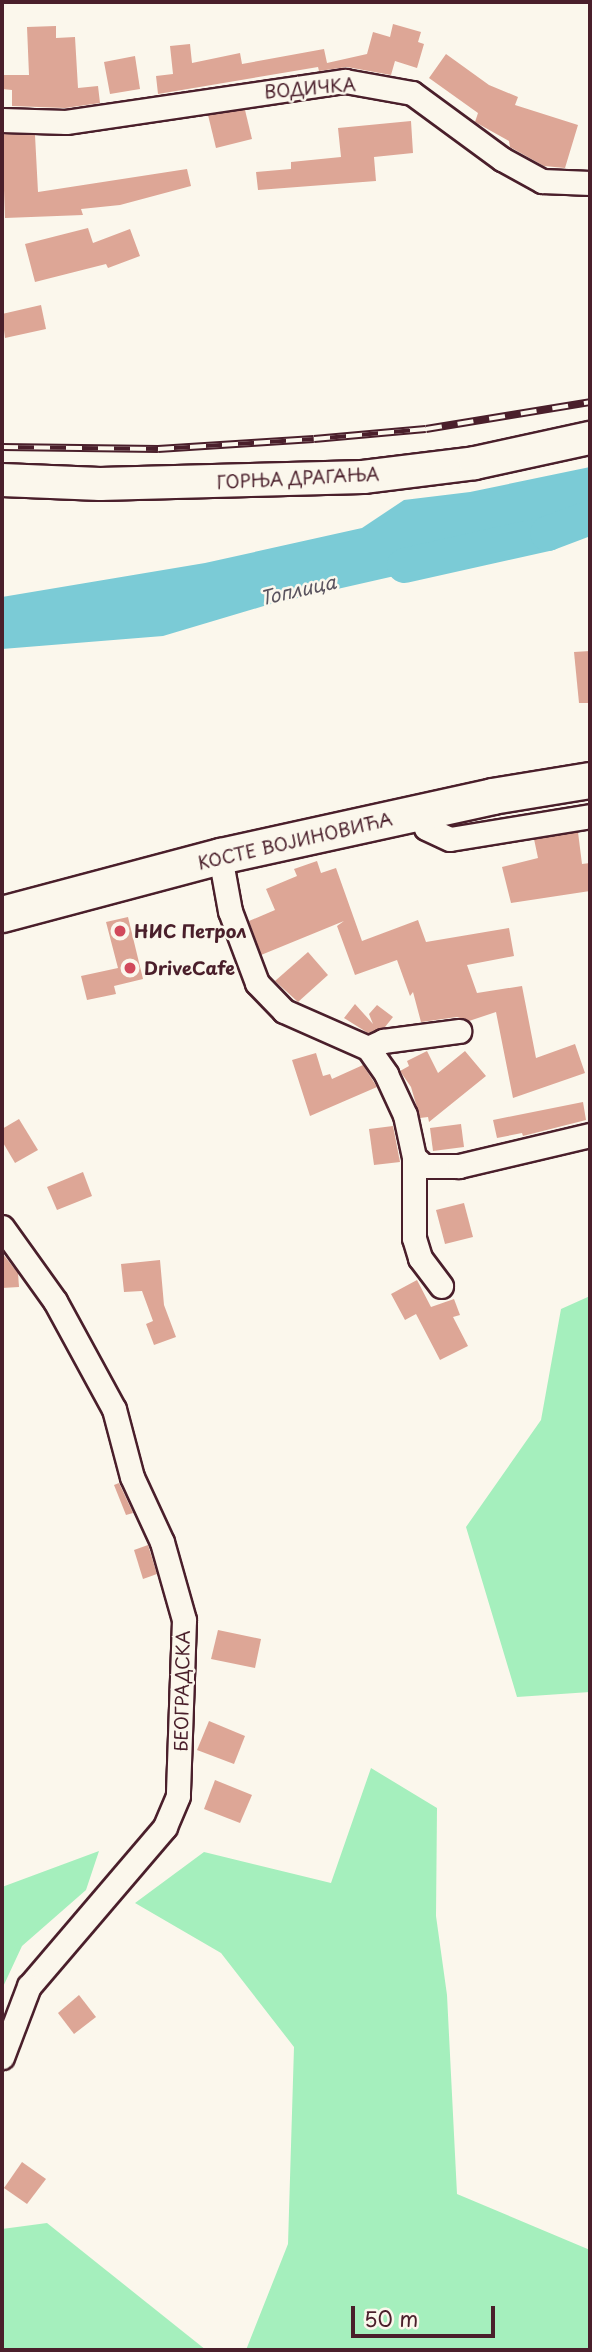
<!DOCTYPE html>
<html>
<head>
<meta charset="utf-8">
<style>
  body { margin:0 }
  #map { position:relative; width:592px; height:2352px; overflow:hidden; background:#fbf7ec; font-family:"Playpen Sans",sans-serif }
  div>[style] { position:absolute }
  .green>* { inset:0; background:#a5efbd }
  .water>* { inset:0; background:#7bcbd6 }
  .river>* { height:35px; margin:-17.5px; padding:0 17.5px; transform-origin:17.5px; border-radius:17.5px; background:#7bcbd6 }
  .building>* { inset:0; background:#dda696 }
  .roads { filter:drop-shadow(2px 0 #4a1f2b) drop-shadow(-2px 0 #4a1f2b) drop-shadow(0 2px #4a1f2b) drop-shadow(0 -2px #4a1f2b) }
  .street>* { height:23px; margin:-11.5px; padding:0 11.5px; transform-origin:11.5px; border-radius:11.5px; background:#fbf7ec }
  .secondary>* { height:32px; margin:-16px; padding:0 16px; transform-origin:16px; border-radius:16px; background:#fbf7ec }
  .primary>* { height:35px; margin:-17.5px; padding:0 17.5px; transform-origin:17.5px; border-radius:17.5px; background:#fbf7ec }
  .rail>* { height:8px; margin-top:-4px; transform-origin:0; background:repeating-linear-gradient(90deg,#fbf7ec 0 16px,#4a1f2b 0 32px); box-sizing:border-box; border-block:2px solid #4a1f2b }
  .dots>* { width:19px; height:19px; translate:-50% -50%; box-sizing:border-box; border:4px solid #fbf7ec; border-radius:50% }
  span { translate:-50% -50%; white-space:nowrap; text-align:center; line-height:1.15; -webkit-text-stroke:5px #fbf7ec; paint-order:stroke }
  .street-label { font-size:18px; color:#4a1f2b }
  .poi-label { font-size:18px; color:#4a1f2b; font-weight:700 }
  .left { translate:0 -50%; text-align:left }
  .water-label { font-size:19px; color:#59535e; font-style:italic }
  .frame { position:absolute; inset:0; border:4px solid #4a1f2b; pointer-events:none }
  .scale { position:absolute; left:351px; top:2306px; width:144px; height:32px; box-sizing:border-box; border:4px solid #4a1f2b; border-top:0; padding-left:9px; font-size:21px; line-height:24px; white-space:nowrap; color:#4a1f2b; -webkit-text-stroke:5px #fbf7ec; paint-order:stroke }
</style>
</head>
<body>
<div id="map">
  <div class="green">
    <div style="clip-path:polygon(590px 1296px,590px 1692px,517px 1697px,466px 1527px,541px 1420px,561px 1309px)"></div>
    <div style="clip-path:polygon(371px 1768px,437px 1808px,436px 1916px,447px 1995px,457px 2194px,590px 2250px,590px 2350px,246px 2350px,288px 2244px,294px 2047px,221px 1953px,135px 1903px,204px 1852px,331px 1883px)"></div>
    <div style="clip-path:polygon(99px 1851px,86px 1890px,22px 1946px,2px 1989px,2px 1887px)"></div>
    <div style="clip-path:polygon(47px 2223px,206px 2350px,2px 2350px,2px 2229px)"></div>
  </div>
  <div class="water">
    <div style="clip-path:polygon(590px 467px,590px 514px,467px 547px,421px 570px,267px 605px,163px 636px,2px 649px,2px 597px,205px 563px,362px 528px,404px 500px,470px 492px)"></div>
  </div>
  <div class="river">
    <div style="left:404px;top:565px;width:147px;rotate:-12.6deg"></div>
    <div style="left:547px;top:533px;width:46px;rotate:-20.4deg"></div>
  </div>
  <div class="building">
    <div style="clip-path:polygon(393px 24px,421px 32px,418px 42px,424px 44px,417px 68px,395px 61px,391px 75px,347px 67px,319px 71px,318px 67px,158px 94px,156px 76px,173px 74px,170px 46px,190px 44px,192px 63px,240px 53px,242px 64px,324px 49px,327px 63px,367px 54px,373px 32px,390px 37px)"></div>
    <div style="clip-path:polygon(56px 26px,56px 38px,75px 37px,78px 88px,98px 86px,100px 103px,65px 108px,12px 106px,12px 90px,2px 89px,2px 75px,29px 75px,27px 27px)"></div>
    <div style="clip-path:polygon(446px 54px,489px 85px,518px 97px,515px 105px,578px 125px,565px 168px,544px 166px,510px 147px,509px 141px,475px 122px,478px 113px,429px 78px)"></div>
    <div style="clip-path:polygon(135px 56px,140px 89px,110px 94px,104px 62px)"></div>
    <div style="clip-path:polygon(245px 110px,252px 139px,216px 148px,208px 115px)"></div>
    <div style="clip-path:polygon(411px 121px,413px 153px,374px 157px,376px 181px,258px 190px,256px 172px,291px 169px,291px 162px,341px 157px,338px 128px)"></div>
    <div style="clip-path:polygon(2px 134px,35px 135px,38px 192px,187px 169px,191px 186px,120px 205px,81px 209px,83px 215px,5px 218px)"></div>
    <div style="clip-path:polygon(88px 228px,93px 243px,130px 229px,140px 256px,108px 268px,106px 264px,35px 282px,25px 244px)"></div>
    <div style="clip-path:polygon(41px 305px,46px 329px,5px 338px,2px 314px)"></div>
    <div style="clip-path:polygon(590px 651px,590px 703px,579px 703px,574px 652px)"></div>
    <div style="clip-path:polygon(578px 832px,582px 864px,590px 863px,590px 891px,511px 903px,502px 867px,538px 858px,534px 839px)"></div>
    <div style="clip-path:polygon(317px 861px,321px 873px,336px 868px,362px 941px,418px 920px,426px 942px,509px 928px,514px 956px,467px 965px,477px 993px,522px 986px,536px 1058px,575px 1044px,585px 1073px,513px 1098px,496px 1012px,469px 1021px,457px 1017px,421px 1022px,413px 992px,410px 996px,397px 960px,355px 975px,337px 926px,344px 921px,261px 955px,249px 921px,275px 910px,266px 889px,297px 876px,294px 869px)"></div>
    <div style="clip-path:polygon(128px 917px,143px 979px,114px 986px,116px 994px,87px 1000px,81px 976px,118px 968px,106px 922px)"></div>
    <div style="clip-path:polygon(308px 952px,328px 975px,298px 1002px,275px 981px)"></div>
    <div style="clip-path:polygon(355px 1004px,373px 1024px,369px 1014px,377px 1005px,393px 1017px,385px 1027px,368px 1033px,344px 1018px)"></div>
    <div style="clip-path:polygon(427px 1051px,438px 1073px,465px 1051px,486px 1076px,429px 1122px,428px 1117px,420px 1118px,411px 1087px,400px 1071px,409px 1066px,407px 1061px)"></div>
    <div style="clip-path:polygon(316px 1053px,323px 1076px,330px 1074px,332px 1079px,363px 1065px,377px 1087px,310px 1116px,292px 1060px)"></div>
    <div style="clip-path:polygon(583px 1102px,586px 1120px,523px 1136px,522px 1133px,497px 1138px,493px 1120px)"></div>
    <div style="clip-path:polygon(19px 1119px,38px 1150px,15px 1163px,2px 1141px,2px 1129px)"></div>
    <div style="clip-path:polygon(461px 1124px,464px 1147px,433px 1151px,430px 1128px)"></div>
    <div style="clip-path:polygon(393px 1126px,400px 1162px,374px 1165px,369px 1129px)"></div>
    <div style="clip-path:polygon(83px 1172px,92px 1196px,57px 1210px,47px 1187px)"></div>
    <div style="clip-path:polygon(464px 1203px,473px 1237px,445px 1244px,436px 1210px)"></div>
    <div style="clip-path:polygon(2px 1253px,18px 1273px,19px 1287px,2px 1288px)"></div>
    <div style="clip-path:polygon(160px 1260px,164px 1305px,176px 1337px,154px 1345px,146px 1324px,153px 1321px,142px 1291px,124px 1292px,121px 1264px)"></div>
    <div style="clip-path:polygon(417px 1280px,431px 1307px,454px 1299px,460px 1315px,453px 1317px,468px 1346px,440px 1360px,416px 1314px,405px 1320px,391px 1294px)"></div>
    <div style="clip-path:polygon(119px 1483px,133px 1513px,126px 1515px,114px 1485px)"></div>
    <div style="clip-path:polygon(148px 1545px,157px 1574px,143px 1579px,134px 1550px)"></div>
    <div style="clip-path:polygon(218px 1630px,261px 1639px,255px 1668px,211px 1659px)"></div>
    <div style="clip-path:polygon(209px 1721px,245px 1736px,234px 1764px,197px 1750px)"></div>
    <div style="clip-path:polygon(215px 1780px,252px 1795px,240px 1823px,204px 1809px)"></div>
    <div style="clip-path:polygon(79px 1995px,96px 2017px,74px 2034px,58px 2013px)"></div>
    <div style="clip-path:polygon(22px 2162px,46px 2179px,27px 2204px,4px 2188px)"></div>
  </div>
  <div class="roads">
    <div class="street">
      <div style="left:2px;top:120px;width:64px;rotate:1.8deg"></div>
      <div style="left:66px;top:122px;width:282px;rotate:-8.4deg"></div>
      <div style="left:345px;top:81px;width:68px;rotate:10.2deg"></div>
      <div style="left:412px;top:93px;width:112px;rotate:36.3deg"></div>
      <div style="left:502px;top:159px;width:46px;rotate:28.8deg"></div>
      <div style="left:542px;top:181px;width:48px;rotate:2.4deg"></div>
      <div style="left:422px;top:812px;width:16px;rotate:76deg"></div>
      <div style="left:426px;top:828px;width:26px;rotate:25deg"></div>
      <div style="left:450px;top:839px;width:142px;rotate:-9.3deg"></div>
      <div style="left:220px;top:856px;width:56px;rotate:79.7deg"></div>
      <div style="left:230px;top:911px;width:77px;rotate:69.4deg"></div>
      <div style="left:257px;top:983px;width:39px;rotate:46deg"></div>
      <div style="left:284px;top:1011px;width:92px;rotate:23.8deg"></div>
      <div style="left:368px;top:1048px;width:32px;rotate:55deg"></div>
      <div style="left:386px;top:1074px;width:45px;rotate:65.1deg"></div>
      <div style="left:405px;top:1115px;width:43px;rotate:77.9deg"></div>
      <div style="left:414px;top:1157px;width:81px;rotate:90deg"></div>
      <div style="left:414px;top:1238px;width:21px;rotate:73deg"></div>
      <div style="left:420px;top:1258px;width:35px;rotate:53deg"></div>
      <div style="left:368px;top:1048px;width:17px;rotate:-25deg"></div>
      <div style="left:383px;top:1041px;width:77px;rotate:-7.5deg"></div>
      <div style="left:414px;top:1157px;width:13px;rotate:42deg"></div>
      <div style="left:424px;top:1166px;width:35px"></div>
      <div style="left:459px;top:1166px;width:135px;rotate:-13.3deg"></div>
      <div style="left:2px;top:1227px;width:91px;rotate:54.4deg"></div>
      <div style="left:55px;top:1301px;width:123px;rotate:61.4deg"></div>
      <div style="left:114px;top:1409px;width:70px;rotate:75.2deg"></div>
      <div style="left:132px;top:1477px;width:72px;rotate:65.2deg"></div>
      <div style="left:162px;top:1542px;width:81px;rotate:74.2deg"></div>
      <div style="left:184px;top:1620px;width:176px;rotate:92deg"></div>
      <div style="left:178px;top:1796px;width:34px;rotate:113deg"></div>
      <div style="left:165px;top:1827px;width:209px;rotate:130.5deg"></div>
      <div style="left:29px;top:1986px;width:76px;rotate:110.8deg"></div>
    </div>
    <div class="secondary">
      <div style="left:2px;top:480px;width:98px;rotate:2.3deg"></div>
      <div style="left:100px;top:484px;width:263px;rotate:-1.5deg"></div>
      <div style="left:363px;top:477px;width:113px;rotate:-7.1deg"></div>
      <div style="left:475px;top:463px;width:118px;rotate:-12.3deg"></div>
    </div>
    <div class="primary">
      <div style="left:2px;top:914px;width:226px;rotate:-14.9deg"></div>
      <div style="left:220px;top:856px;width:279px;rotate:-12.4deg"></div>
      <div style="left:492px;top:796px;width:99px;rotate:-9.3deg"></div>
    </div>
  </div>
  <div class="rail">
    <div style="left:2px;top:447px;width:156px;rotate:0.7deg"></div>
    <div style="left:158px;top:449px;width:156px;rotate:-3.7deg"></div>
    <div style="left:314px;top:439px;width:112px;rotate:-5.1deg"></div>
    <div style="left:426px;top:429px;width:166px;rotate:-9.3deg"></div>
  </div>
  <div class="dots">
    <div style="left:120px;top:931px;background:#d1495b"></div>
    <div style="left:130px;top:968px;background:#d1495b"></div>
  </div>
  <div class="street-label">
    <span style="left:310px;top:88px;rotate:-5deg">ВОДИЧКА</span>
    <span style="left:298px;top:478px;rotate:-3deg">ГОРЊА ДРАГАЊА</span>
    <span style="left:295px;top:841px;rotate:-13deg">КОСТЕ ВОЈИНОВИЋА</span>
    <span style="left:182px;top:1691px;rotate:-89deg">БЕОГРАДСКА</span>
  </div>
  <div class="poi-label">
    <span class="left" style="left:134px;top:931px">НИС Петрол</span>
    <span class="left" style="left:144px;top:968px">DriveCafe</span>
  </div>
  <div class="water-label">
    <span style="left:298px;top:590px;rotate:-13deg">Топлица</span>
  </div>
  <div class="frame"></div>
  <div class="scale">50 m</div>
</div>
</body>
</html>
